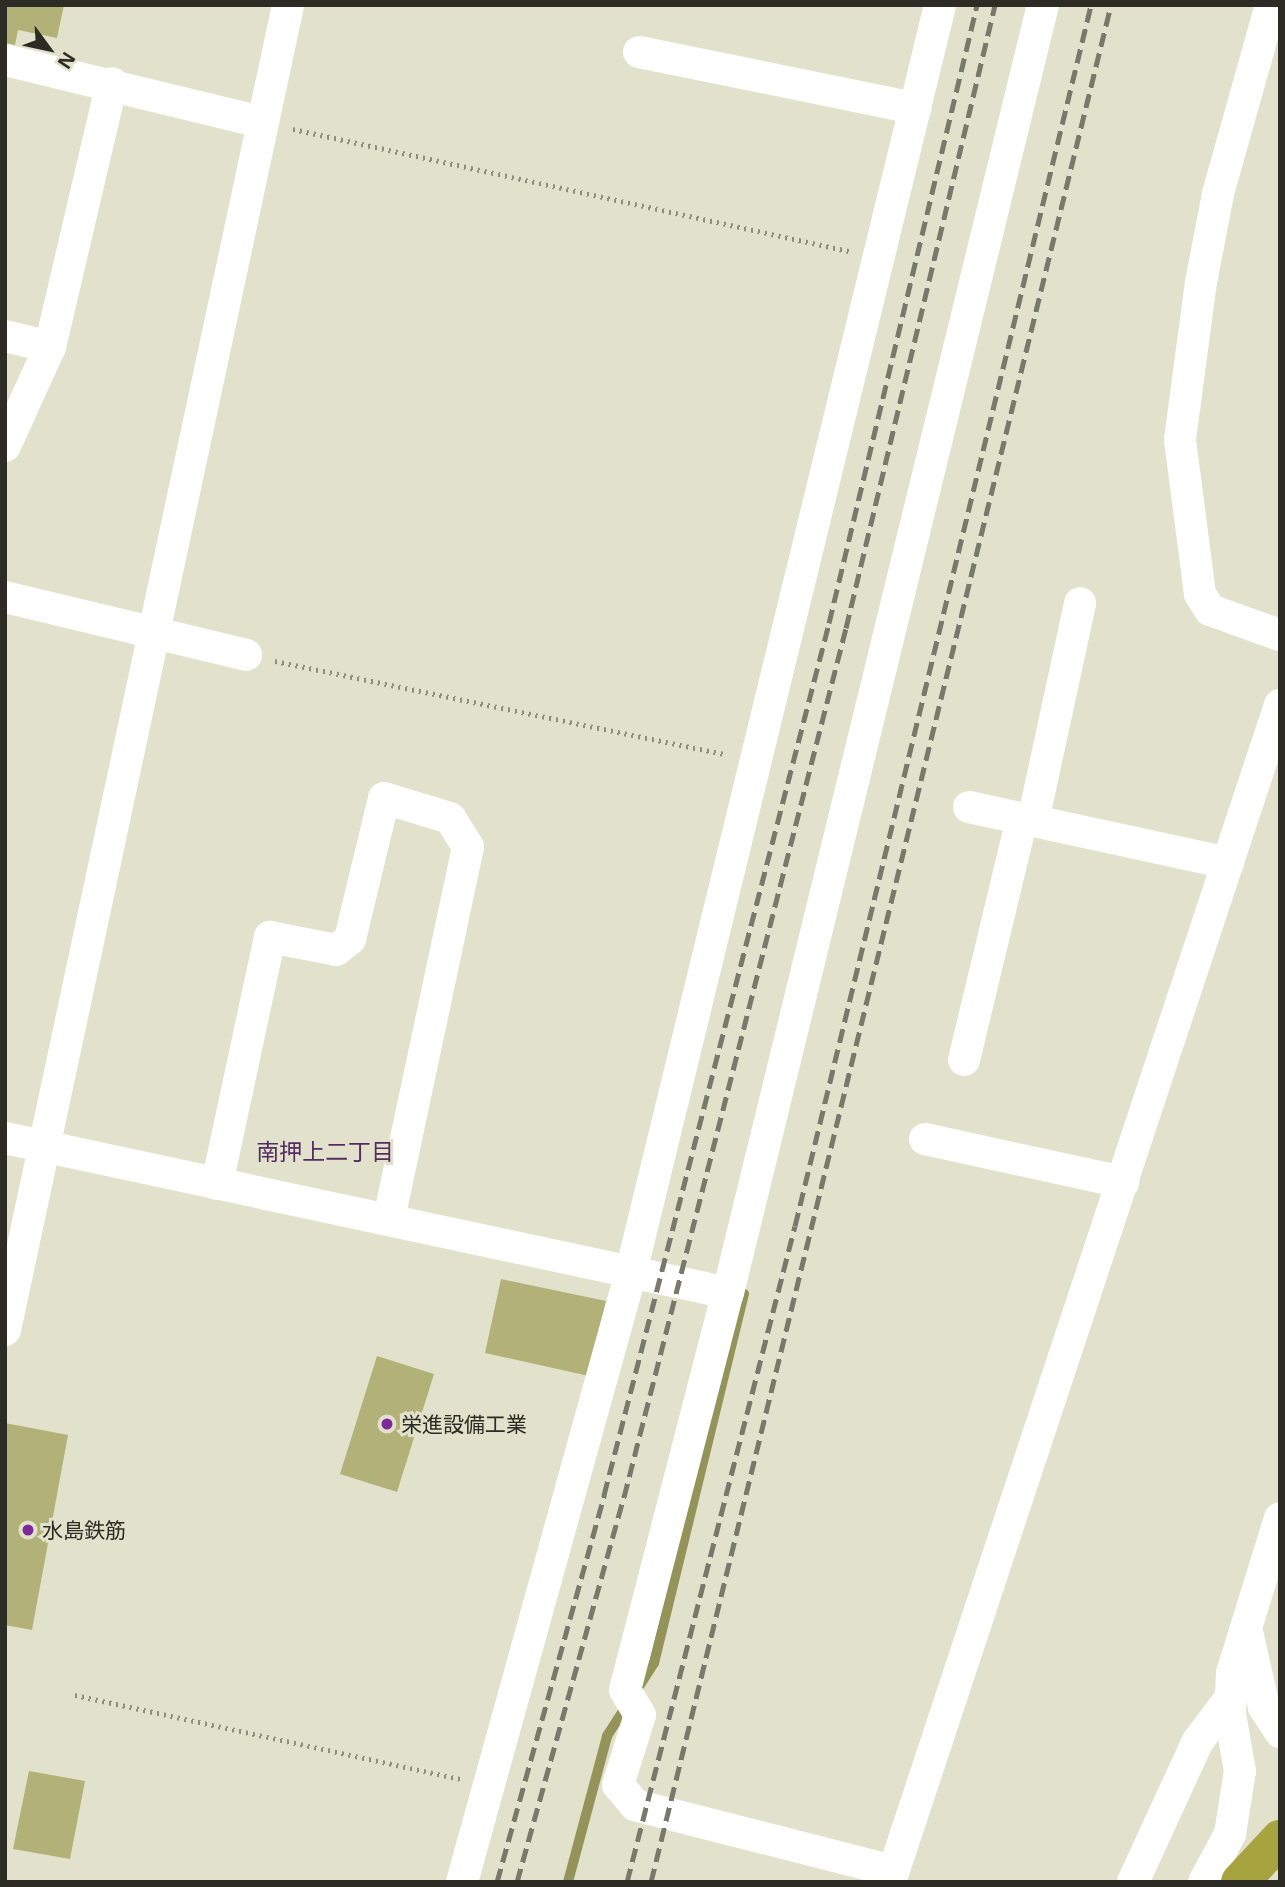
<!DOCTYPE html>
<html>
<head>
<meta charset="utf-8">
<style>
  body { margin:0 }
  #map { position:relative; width:1285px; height:1887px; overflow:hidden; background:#e2e2cc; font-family:"Open Sans","Noto Sans JP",sans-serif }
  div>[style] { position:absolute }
  .stream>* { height:10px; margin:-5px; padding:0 5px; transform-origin:5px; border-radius:5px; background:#949359 }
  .building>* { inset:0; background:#b2b177 }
  .path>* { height:4.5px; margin-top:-2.25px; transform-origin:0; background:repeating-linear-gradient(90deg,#8e8e7f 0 2px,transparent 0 7px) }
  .minor>* { height:32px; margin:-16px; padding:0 16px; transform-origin:16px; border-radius:16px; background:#fff }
  .highway>* { height:38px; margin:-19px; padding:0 19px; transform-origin:19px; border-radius:19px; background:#a7a440 }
  .rail>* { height:5px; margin-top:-2.5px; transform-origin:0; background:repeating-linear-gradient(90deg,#79796b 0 14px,transparent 0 21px) }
  .dots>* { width:19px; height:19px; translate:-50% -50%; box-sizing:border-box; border:4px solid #e2e2cc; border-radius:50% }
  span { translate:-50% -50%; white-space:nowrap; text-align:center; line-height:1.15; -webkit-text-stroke:6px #e2e2cc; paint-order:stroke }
  .poi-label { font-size:21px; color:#2c2c24 }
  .left { translate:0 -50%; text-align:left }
  .neighbourhood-label { font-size:23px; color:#562d63 }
  .frame { position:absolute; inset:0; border:7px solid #2c2c24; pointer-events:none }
  .north { position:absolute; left:14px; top:14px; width:70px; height:70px; -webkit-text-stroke:5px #e2e2cc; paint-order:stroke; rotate:123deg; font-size:19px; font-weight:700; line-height:28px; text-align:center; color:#2c2c24 }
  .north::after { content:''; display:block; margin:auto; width:24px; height:32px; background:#2c2c24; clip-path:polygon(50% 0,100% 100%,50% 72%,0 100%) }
</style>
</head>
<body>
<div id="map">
  <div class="stream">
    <div style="left:568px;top:1882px;width:151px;rotate:-75deg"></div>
    <div style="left:607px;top:1736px;width:87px;rotate:-57.2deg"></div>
    <div style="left:654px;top:1663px;width:380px;rotate:-76.3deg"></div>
  </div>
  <div class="building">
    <div style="clip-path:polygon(5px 5px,64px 5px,57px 38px,18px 30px,15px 45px,5px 43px)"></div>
    <div style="clip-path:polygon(501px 1279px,606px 1301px,589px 1376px,485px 1353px)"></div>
    <div style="clip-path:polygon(377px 1356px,434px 1374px,397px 1492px,340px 1474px)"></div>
    <div style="clip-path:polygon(5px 1423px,68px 1435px,32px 1630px,5px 1625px)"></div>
    <div style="clip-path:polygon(29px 1771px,85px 1781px,70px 1859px,13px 1849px)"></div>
  </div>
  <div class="path">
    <div style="left:293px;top:129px;width:569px;rotate:12.38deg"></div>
    <div style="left:275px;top:661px;width:460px;rotate:11.7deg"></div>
    <div style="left:75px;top:1695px;width:395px;rotate:12.3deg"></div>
  </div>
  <div class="minor">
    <div style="left:1271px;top:5px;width:196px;rotate:105.7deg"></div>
    <div style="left:1218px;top:194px;width:90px;rotate:100.9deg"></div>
    <div style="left:1201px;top:282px;width:159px;rotate:97.6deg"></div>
    <div style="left:1180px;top:440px;width:155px;rotate:82.6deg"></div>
    <div style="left:1200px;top:594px;width:19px;rotate:58deg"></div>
    <div style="left:1210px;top:610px;width:74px;rotate:19.7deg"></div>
    <div style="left:639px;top:52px;width:282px;rotate:11.5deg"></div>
    <div style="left:5px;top:60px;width:264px;rotate:13.6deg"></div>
    <div style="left:5px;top:336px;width:46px;rotate:13.7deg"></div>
    <div style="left:50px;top:347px;width:271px;rotate:-76.8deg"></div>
    <div style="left:5px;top:446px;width:109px;rotate:-65.6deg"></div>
    <div style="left:5px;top:597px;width:248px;rotate:13.5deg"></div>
    <div style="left:969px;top:807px;width:265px;rotate:12.2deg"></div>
    <div style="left:1033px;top:821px;width:223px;rotate:-77.8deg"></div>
    <div style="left:964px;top:1060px;width:249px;rotate:-76.5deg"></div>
    <div style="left:5px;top:1138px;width:640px;rotate:12.08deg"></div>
    <div style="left:631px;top:1272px;width:1304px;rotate:-76.29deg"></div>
    <div style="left:925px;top:1139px;width:203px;rotate:12.3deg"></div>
    <div style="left:217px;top:1184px;width:253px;rotate:-77.9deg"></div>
    <div style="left:270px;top:937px;width:67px;rotate:11.1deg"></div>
    <div style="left:336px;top:950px;width:18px;rotate:-38deg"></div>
    <div style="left:350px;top:939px;width:145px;rotate:-76.4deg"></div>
    <div style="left:384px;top:798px;width:69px;rotate:16.9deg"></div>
    <div style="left:450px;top:818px;width:34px;rotate:58deg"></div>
    <div style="left:468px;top:847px;width:381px;rotate:102deg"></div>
    <div style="left:5px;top:1330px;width:1355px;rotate:-77.94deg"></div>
    <div style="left:1247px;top:1632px;width:77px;rotate:77.2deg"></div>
    <div style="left:1264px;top:1707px;width:30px;rotate:57deg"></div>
    <div style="left:893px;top:1871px;width:266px;rotate:-165.7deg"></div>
    <div style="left:635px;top:1805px;width:26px;rotate:-130deg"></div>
    <div style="left:618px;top:1785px;width:73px;rotate:-72.6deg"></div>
    <div style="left:640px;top:1715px;width:29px;rotate:-121deg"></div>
    <div style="left:625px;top:1690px;width:410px;rotate:-75.5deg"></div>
    <div style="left:728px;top:1293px;width:1326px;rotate:-76.26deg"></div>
    <div style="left:462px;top:1882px;width:633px;rotate:-74.51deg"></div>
    <div style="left:631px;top:1272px;width:99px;rotate:12.2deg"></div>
    <div style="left:890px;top:1882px;width:1240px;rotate:-71.67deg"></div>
    <div style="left:1133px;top:1882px;width:155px;rotate:-65.3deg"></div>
    <div style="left:1198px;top:1741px;width:55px;rotate:-53.1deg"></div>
    <div style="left:1204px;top:1882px;width:55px;rotate:-61.6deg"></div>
    <div style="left:1230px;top:1834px;width:64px;rotate:-81deg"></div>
    <div style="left:1240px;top:1771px;width:58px;rotate:-100deg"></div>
    <div style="left:1230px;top:1714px;width:41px;rotate:-87.2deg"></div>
    <div style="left:1232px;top:1673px;width:162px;rotate:-72.8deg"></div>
  </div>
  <div class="highway">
    <div style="left:1240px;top:1882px;width:59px;rotate:-47.1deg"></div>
  </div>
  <div class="rail">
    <div style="left:497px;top:1882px;width:402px;rotate:-74.5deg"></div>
    <div style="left:604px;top:1495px;width:901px;rotate:-75.53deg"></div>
    <div style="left:829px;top:623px;width:635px;rotate:-76.53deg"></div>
    <div style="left:517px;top:1882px;width:400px;rotate:-74.5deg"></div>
    <div style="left:624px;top:1497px;width:897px;rotate:-75.67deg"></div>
    <div style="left:846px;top:628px;width:641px;rotate:-76.55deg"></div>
    <div style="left:627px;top:1882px;width:677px;rotate:-75.64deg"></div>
    <div style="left:795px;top:1226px;width:1256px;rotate:-76.37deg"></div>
    <div style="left:651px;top:1882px;width:1933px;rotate:-76.23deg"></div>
  </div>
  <div class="dots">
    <div style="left:387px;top:1424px;background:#802a99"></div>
    <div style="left:28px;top:1530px;background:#802a99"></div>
  </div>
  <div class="poi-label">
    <span class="left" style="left:401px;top:1424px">栄進設備工業</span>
    <span class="left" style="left:42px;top:1530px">水島鉄筋</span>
  </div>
  <div class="neighbourhood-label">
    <span style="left:325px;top:1151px">南押上二丁目</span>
  </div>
  <div class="frame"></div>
  <div class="north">N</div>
</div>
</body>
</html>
